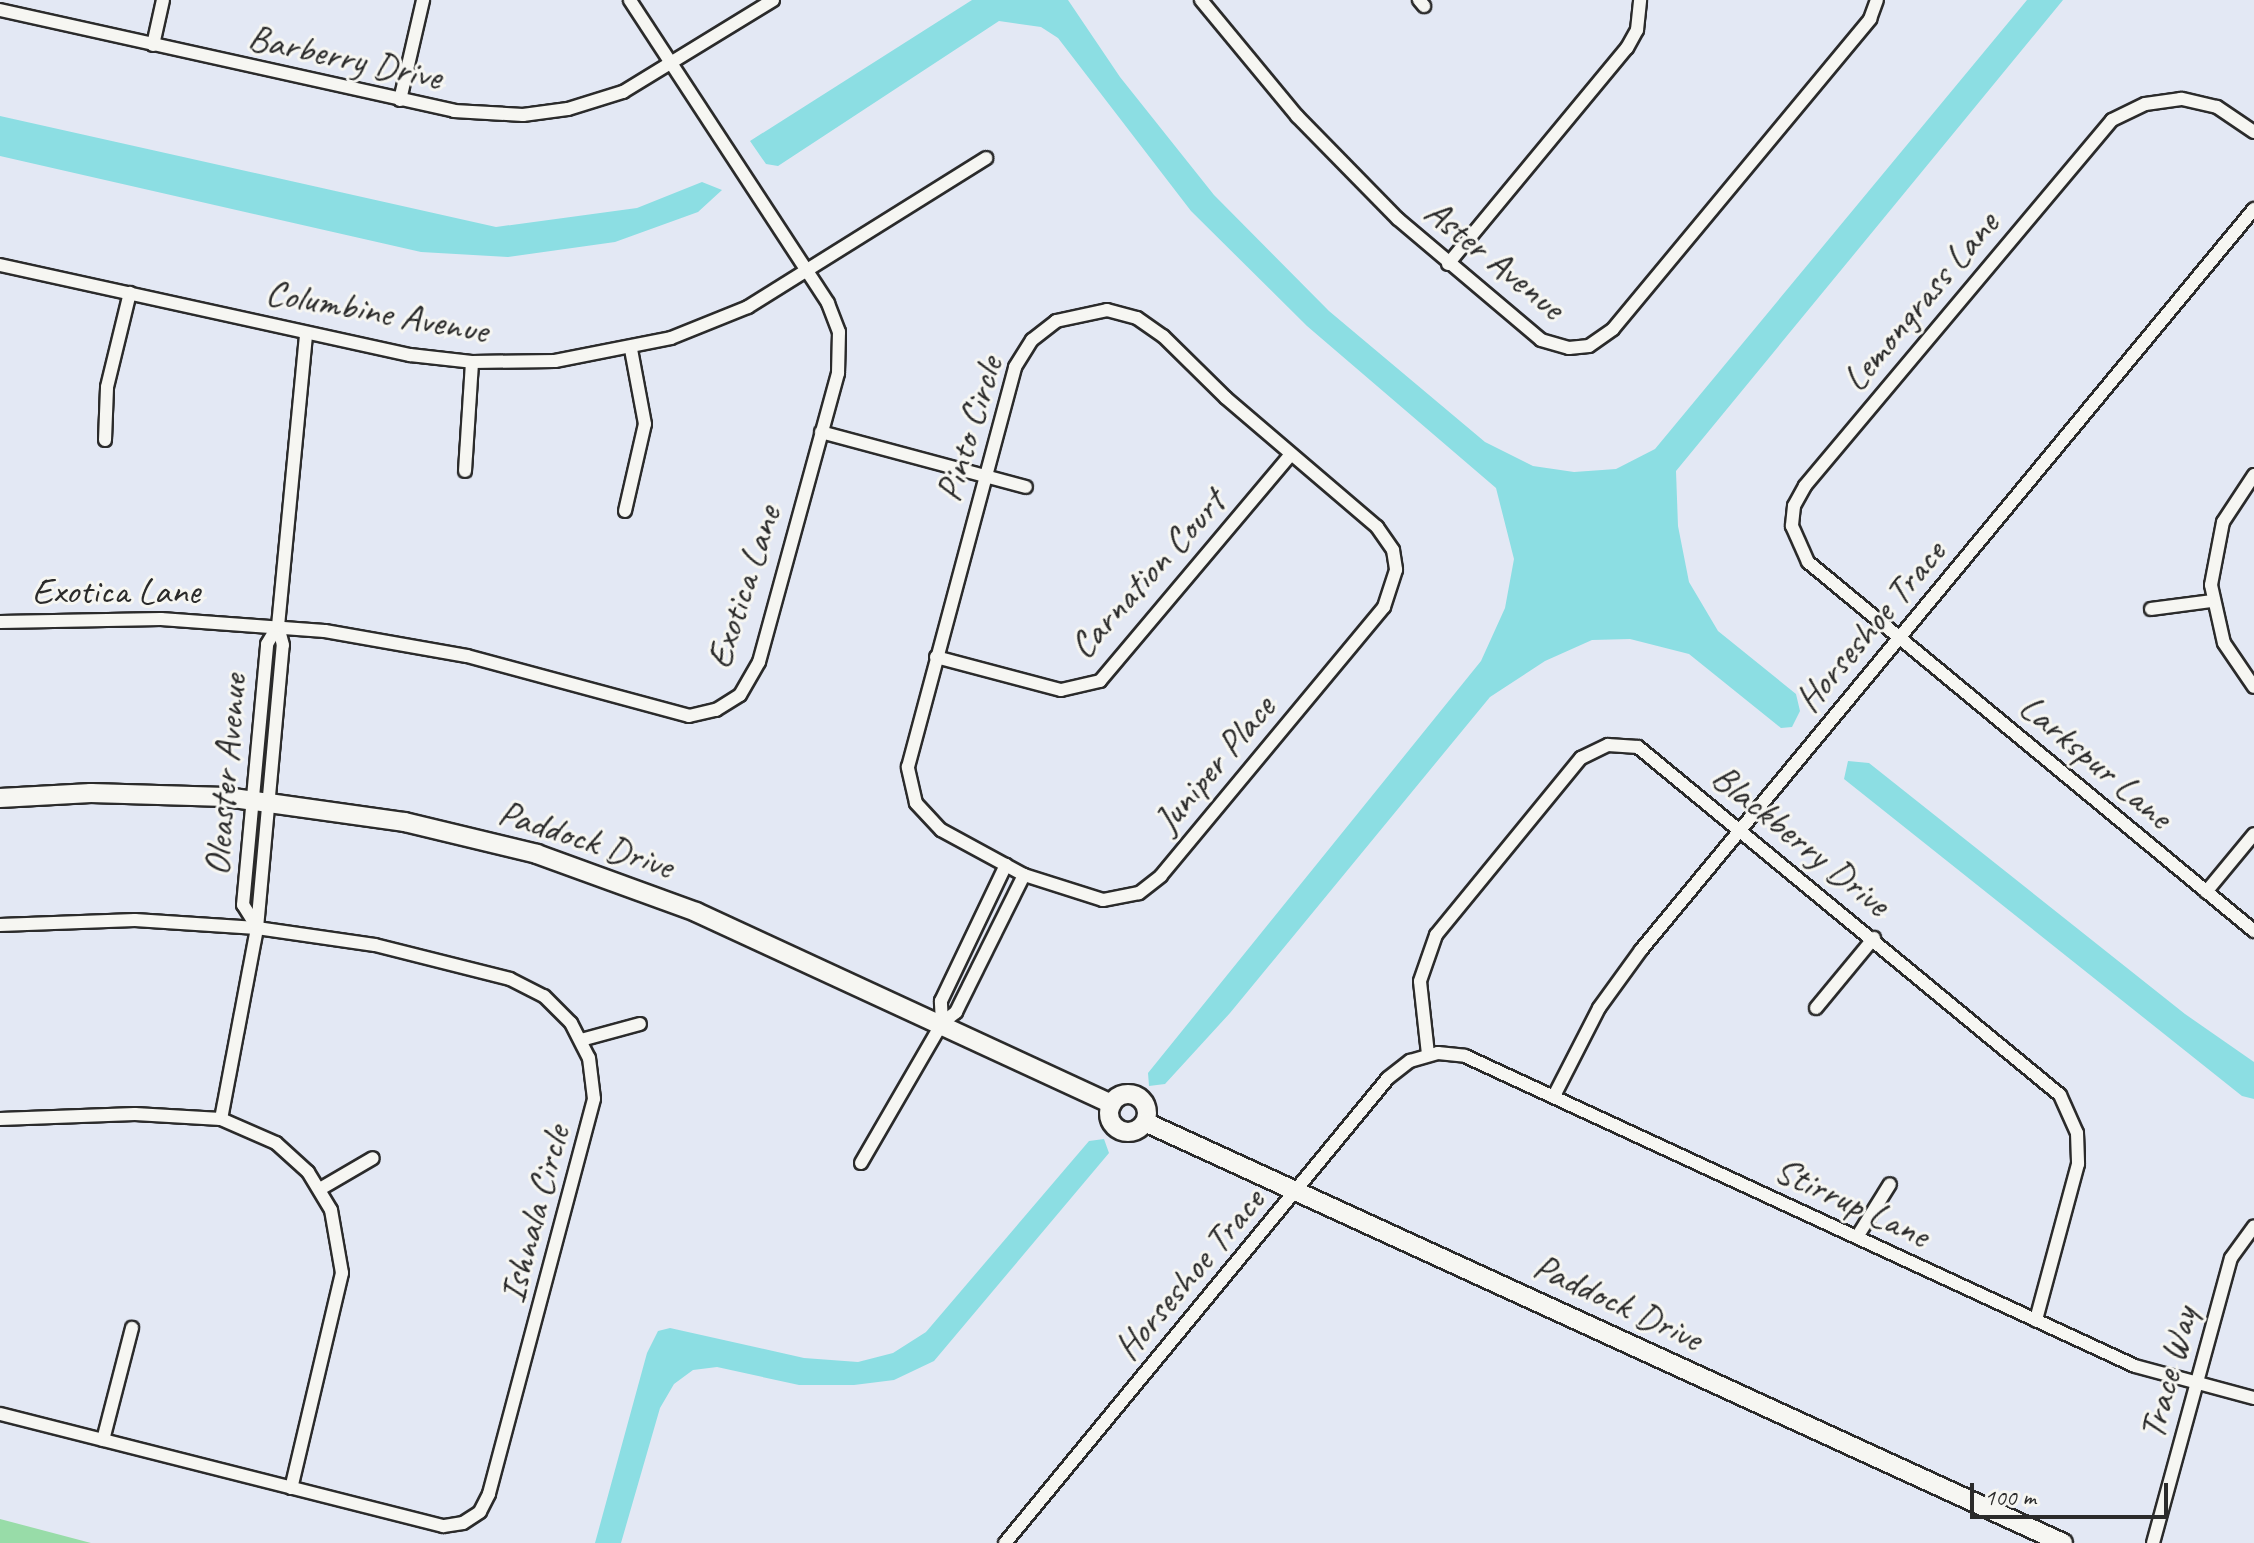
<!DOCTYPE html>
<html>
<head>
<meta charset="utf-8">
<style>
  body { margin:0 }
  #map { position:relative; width:2254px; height:1543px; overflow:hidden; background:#e3e8f4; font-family:Caveat,sans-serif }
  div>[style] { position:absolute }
  .green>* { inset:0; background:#98dca8 }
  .water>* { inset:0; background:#8cdee3 }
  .roads { filter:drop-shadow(2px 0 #2b2b2b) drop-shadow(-2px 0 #2b2b2b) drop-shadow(0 2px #2b2b2b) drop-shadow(0 -2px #2b2b2b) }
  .street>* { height:12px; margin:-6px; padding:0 6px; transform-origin:6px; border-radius:6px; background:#f6f6f2 }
  .secondary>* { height:18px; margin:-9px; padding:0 9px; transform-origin:9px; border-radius:9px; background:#f6f6f2 }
  .secondary>.ring { margin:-9px; padding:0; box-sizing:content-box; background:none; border:18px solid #f6f6f2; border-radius:50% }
  span { translate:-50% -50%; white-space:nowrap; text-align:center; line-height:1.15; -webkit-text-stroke:6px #f6f6f2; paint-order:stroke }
  .street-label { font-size:38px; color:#2b2b2b }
  .scale { position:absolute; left:1970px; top:1483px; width:198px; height:36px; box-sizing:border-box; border:4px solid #2b2b2b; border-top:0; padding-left:10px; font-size:24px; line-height:28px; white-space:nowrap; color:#2b2b2b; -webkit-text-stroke:6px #f6f6f2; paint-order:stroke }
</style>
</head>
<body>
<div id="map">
  <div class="green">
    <div style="clip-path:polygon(0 1519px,91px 1543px,0 1543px)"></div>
  </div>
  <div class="water">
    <div style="clip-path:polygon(972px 0,1068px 0,1120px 77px,1214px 195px,1329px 311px,1485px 442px,1533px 466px,1574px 472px,1616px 469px,1655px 449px,2027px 0,2063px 0,1676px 471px,1678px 526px,1689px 582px,1718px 631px,1796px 694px,1800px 711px,1792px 727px,1781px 728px,1689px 654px,1630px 639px,1592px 640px,1545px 661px,1490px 697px,1230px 1013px,1165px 1084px,1149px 1086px,1148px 1073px,1481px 661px,1505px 608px,1514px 559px,1496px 488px,1307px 326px,1191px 211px,1058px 38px,1041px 27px,999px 21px,778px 166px,766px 164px,750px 141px)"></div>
    <div style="clip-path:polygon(0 116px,496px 227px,637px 208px,702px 182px,722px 190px,698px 212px,615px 242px,508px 257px,421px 252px,0 156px)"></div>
    <div style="clip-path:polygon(1848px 761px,1869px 763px,2185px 1014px,2254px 1062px,2254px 1099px,2242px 1096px,1844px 779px)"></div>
    <div style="clip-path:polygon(1104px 1139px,1109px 1153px,934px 1361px,894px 1380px,854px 1385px,799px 1385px,717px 1367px,693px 1370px,674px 1384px,660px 1408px,621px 1543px,595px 1543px,647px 1353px,658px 1331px,670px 1328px,804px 1358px,858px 1362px,893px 1353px,926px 1332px,1089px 1141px)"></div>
  </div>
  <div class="roads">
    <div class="street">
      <div style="left:1201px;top:0;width:151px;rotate:50.4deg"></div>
      <div style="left:1297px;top:116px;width:144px;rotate:45.6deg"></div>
      <div style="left:1398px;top:219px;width:187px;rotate:40.2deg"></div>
      <div style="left:1541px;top:340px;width:29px;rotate:16deg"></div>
      <div style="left:1569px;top:348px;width:20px;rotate:-6deg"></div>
      <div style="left:1589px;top:346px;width:29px;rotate:-35deg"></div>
      <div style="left:1613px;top:329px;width:403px;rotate:-50.3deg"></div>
      <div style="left:1870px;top:19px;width:20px;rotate:-70deg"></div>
      <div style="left:1419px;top:0;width:8px;rotate:50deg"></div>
      <div style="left:0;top:10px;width:465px;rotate:12.5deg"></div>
      <div style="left:454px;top:111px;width:69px;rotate:3.3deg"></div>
      <div style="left:523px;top:115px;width:45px;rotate:-7.6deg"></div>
      <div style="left:568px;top:109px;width:58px;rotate:-17.2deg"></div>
      <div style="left:623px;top:92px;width:176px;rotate:-31.5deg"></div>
      <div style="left:153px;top:45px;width:46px;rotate:-77.5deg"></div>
      <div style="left:400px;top:100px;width:103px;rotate:-77deg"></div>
      <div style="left:2254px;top:132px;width:45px;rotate:-146deg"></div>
      <div style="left:2217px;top:107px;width:37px;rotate:-167deg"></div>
      <div style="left:2181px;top:99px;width:36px;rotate:172deg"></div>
      <div style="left:2145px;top:104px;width:37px;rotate:154deg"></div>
      <div style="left:2112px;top:120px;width:478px;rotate:130deg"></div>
      <div style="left:1805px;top:486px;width:23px;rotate:119deg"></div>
      <div style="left:1794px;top:506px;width:20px;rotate:96deg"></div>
      <div style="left:1792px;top:526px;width:39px;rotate:66deg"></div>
      <div style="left:1808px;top:562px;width:579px;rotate:39.6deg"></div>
      <div style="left:1448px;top:264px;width:281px;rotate:-50.4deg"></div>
      <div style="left:1627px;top:48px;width:21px;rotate:-61deg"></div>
      <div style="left:1637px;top:30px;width:30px;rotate:-84deg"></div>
      <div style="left:0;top:265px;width:420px;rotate:12.4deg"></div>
      <div style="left:410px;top:355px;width:62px;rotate:6.4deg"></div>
      <div style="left:472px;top:362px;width:83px;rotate:-0.7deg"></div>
      <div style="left:555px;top:361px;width:118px;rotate:-11.2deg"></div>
      <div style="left:671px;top:338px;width:83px;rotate:-21.9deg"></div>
      <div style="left:748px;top:307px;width:281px;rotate:-32deg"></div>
      <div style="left:1107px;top:310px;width:31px;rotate:15deg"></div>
      <div style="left:1137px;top:318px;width:32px;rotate:35deg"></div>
      <div style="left:1163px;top:336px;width:88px;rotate:44.5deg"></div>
      <div style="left:1226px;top:398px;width:199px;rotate:40.5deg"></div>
      <div style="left:1377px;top:527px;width:28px;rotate:55deg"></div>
      <div style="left:1393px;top:550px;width:20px;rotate:81deg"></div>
      <div style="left:1396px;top:570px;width:39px;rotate:108deg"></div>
      <div style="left:1384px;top:607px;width:349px;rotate:129.7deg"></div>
      <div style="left:1161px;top:876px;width:28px;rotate:142deg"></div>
      <div style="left:1139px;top:893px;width:37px;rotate:169deg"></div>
      <div style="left:1103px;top:900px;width:83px;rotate:-162.4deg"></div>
      <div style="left:1024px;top:875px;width:94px;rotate:-151.5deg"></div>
      <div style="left:941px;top:830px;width:37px;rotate:-133deg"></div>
      <div style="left:916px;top:803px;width:37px;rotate:-103deg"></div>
      <div style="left:908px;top:767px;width:414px;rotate:-75deg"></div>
      <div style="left:1015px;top:367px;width:32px;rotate:-58deg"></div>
      <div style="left:1032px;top:340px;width:31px;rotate:-38deg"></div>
      <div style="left:1056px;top:321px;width:52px;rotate:-12.2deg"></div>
      <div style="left:821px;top:432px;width:212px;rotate:15deg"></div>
      <div style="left:105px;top:440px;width:53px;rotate:-87.8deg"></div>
      <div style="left:107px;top:387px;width:97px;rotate:-76.3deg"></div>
      <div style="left:465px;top:471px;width:109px;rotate:-86.3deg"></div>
      <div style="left:2254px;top:475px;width:56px;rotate:123.4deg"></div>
      <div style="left:2223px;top:522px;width:64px;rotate:100.8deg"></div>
      <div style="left:2211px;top:585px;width:59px;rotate:77.4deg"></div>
      <div style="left:2224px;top:643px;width:53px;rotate:55.7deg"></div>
      <div style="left:625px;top:511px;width:89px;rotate:-77.1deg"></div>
      <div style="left:645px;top:424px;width:76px;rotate:-100.6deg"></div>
      <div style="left:2151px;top:609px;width:62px;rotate:-7.5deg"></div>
      <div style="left:0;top:622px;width:161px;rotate:-1.1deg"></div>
      <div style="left:161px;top:619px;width:164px;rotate:4.2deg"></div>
      <div style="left:325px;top:631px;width:144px;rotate:10deg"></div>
      <div style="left:467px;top:656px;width:230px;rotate:15.1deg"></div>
      <div style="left:689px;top:716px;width:28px;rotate:-13deg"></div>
      <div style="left:716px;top:710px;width:28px;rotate:-32deg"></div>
      <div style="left:740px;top:695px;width:38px;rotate:-60deg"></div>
      <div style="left:759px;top:662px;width:300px;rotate:-74.7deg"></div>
      <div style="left:838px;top:373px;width:41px;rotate:-88.6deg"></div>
      <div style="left:839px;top:332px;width:31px;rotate:-111deg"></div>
      <div style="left:828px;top:303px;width:362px;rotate:-123.2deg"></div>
      <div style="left:936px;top:657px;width:129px;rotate:14.8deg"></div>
      <div style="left:1061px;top:690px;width:40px;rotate:-13deg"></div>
      <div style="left:1100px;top:681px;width:295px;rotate:-49.9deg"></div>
      <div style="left:2206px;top:892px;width:75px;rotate:-50.4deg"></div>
      <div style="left:0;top:925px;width:135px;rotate:-2.1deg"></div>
      <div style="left:135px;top:920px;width:122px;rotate:3.8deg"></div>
      <div style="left:257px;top:928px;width:119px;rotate:8.2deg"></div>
      <div style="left:375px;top:945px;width:139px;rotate:14.1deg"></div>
      <div style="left:510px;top:979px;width:38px;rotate:27deg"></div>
      <div style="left:544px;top:996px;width:38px;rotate:45deg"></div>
      <div style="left:571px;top:1023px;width:39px;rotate:63deg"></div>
      <div style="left:589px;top:1058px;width:41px;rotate:83deg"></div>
      <div style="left:594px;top:1099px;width:409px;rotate:104.9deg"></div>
      <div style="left:489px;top:1494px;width:20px;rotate:117deg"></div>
      <div style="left:480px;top:1512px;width:20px;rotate:147deg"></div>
      <div style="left:463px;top:1523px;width:20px;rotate:171deg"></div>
      <div style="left:443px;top:1526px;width:457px;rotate:-165.8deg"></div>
      <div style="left:257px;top:927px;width:26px;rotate:-122deg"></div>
      <div style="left:243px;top:905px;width:262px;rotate:-84.7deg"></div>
      <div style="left:267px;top:644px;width:21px;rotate:-59deg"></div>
      <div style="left:1816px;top:1008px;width:91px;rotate:-50.4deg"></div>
      <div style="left:942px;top:1023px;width:22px;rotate:-93deg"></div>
      <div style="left:941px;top:1001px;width:151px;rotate:-64.5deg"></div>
      <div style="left:581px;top:1040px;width:61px;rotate:-15.2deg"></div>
      <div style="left:1428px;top:1054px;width:73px;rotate:-96.3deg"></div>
      <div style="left:1420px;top:981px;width:49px;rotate:-70.8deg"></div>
      <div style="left:1436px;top:935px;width:229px;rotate:-50.7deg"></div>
      <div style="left:1581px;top:758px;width:30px;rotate:-26deg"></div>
      <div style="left:1608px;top:745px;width:30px;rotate:4deg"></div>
      <div style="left:1638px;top:747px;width:547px;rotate:39.51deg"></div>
      <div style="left:2060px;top:1095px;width:42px;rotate:65.9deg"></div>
      <div style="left:2077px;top:1133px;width:31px;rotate:88deg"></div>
      <div style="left:2078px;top:1164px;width:162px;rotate:105.1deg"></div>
      <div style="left:1554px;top:1096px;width:99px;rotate:-62.9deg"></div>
      <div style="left:1599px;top:1008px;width:72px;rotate:-54.1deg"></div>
      <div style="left:1641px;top:950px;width:962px;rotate:-50.4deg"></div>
      <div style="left:0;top:1119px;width:135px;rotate:-2.1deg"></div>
      <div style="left:135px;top:1114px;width:86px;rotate:3.3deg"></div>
      <div style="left:221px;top:1119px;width:60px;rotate:23.6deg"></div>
      <div style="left:276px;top:1143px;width:43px;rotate:42.2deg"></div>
      <div style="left:308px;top:1172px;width:44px;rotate:58.8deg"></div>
      <div style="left:331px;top:1210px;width:64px;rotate:80.1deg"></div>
      <div style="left:342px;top:1273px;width:221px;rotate:103.3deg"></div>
      <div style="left:221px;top:1119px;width:194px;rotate:-79.3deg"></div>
      <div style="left:257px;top:928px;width:284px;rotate:-84.8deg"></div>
      <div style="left:283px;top:645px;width:20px;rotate:-105deg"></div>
      <div style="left:278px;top:626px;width:294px;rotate:-84.5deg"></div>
      <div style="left:861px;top:1163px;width:162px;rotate:-59.9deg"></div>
      <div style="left:942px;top:1023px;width:18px;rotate:-38deg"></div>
      <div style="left:956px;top:1012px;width:153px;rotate:-63.6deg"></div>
      <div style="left:320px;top:1189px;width:61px;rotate:-30.3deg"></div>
      <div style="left:1857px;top:1237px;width:62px;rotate:-58.1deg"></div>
      <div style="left:103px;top:1440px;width:116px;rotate:-75.5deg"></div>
      <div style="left:1005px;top:1543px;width:602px;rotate:-50.52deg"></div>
      <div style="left:1388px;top:1078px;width:28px;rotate:-38deg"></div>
      <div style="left:1410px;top:1061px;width:29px;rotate:-16deg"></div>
      <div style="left:1438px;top:1053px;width:27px;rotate:6deg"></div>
      <div style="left:1465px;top:1056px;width:738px;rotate:24.83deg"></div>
      <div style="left:2135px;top:1366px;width:123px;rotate:15.1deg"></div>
      <div style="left:2153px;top:1543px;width:295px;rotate:-74.7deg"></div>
      <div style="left:2231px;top:1258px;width:39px;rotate:-54deg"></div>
    </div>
    <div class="secondary">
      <div style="left:0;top:798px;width:91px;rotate:-3.1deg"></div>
      <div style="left:91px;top:793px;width:135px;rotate:1.7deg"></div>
      <div style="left:226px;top:797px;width:181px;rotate:8deg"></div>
      <div style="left:405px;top:822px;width:136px;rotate:13.6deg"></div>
      <div style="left:537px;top:854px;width:169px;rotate:20deg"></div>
      <div style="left:696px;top:912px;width:458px;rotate:24.8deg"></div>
      <div class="ring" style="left:1109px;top:1094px;width:20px;height:20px"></div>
      <div style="left:1145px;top:1122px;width:1010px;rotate:24.64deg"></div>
    </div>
  </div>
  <div class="street-label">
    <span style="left:345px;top:57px;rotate:12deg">Barberry Drive</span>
    <span style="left:1495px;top:259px;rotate:39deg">Aster Avenue</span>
    <span style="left:1920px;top:301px;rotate:-50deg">Lemongrass Lane</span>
    <span style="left:377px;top:311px;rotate:10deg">Columbine Avenue</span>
    <span style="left:969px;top:429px;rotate:-73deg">Pinto Circle</span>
    <span style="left:1147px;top:574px;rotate:-48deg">Carnation Court</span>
    <span style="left:743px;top:587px;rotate:-72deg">Exotica Lane</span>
    <span style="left:116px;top:591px">Exotica Lane</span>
    <span style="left:1870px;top:626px;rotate:-50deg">Horseshoe Trace</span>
    <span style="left:2096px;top:761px;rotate:40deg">Larkspur Lane</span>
    <span style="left:1214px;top:764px;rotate:-50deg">Juniper Place</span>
    <span style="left:225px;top:775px;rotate:-85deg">Oleaster Avenue</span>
    <span style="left:586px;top:839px;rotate:18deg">Paddock Drive</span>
    <span style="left:1801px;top:840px;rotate:39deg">Blackberry Drive</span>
    <span style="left:1852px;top:1202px;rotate:25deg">Stirrup Lane</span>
    <span style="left:534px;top:1214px;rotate:-75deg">Ishnala Circle</span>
    <span style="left:1189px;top:1274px;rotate:-50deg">Horseshoe Trace</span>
    <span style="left:1618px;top:1302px;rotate:25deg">Paddock Drive</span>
    <span style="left:2168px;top:1373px;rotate:-75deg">Trace Way</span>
  </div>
  <div class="scale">100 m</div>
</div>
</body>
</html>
